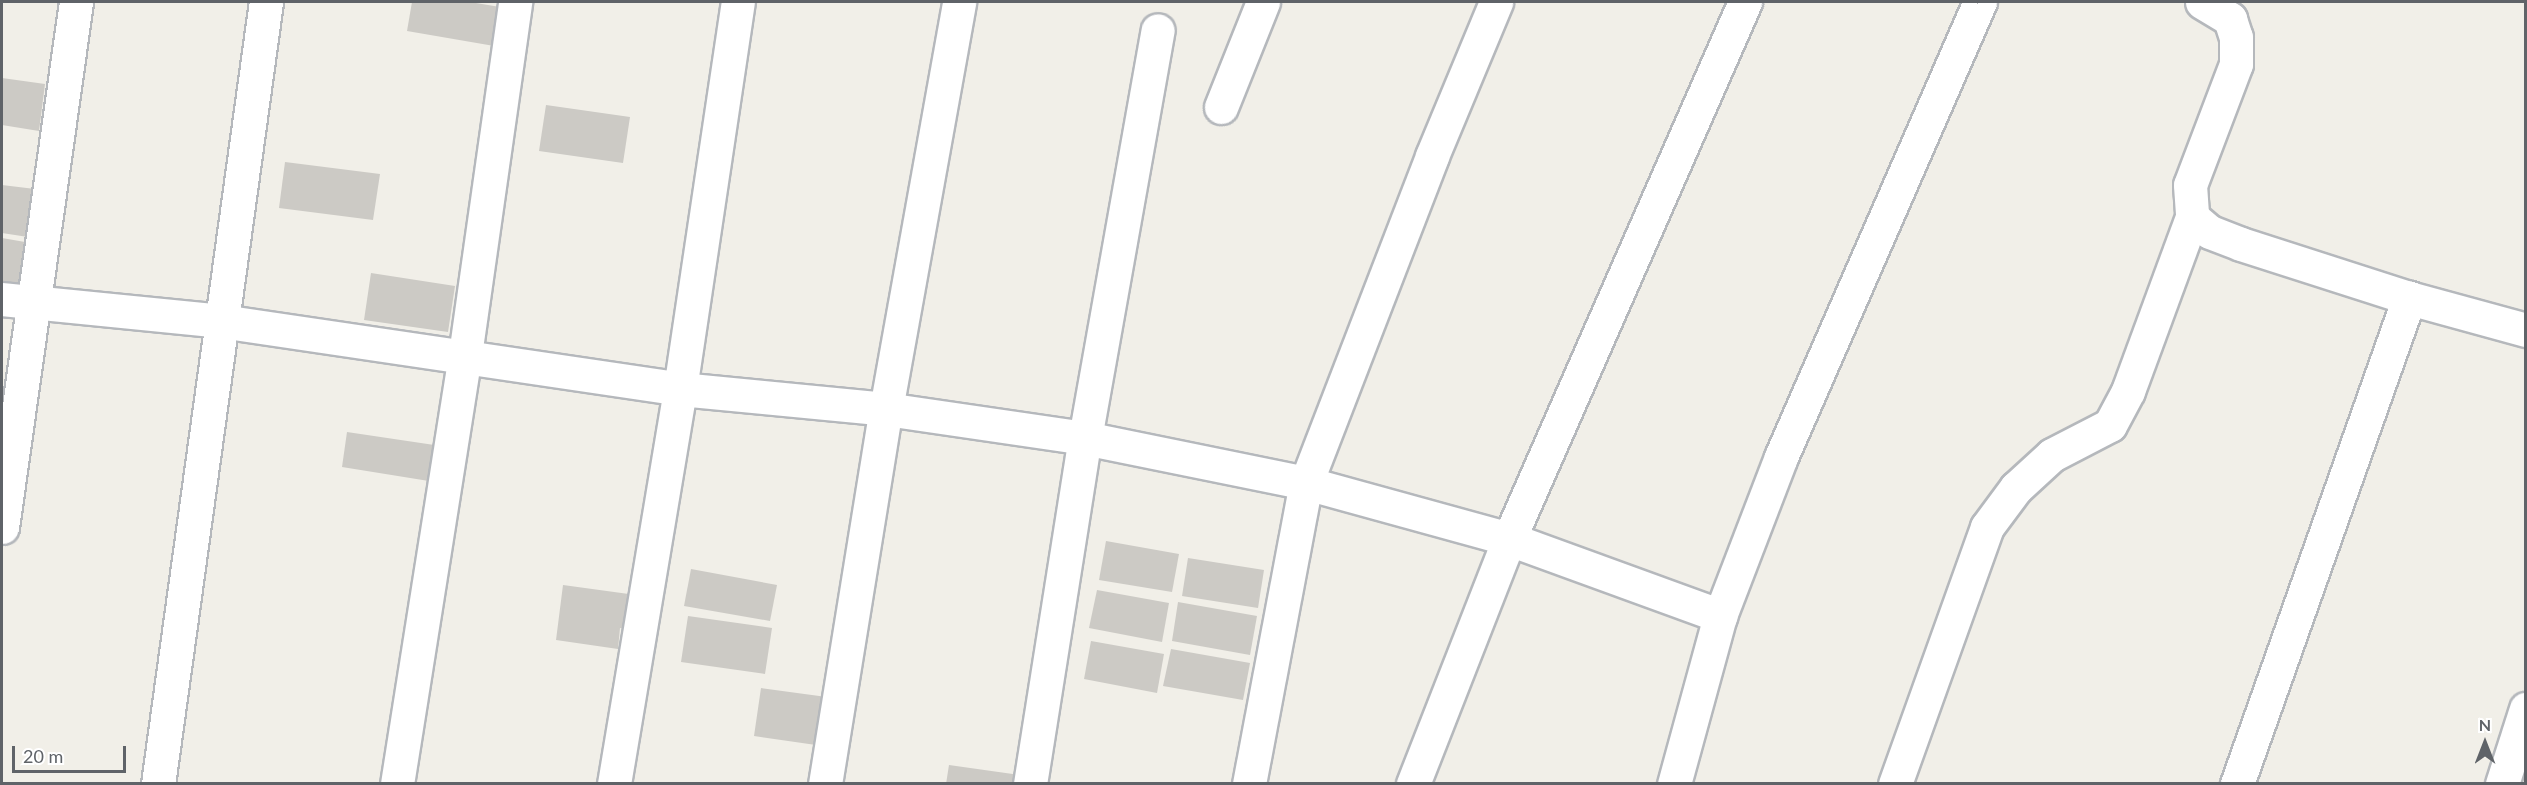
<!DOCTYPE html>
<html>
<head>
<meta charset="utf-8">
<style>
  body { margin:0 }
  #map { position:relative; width:2527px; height:785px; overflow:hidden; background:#f1efe8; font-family:Lato,sans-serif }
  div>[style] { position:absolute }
  .building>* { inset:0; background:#cccac5 }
  .roads { filter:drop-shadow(2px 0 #b5b8bc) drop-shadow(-2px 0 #b5b8bc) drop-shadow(0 2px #b5b8bc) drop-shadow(0 -2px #b5b8bc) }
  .minor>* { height:33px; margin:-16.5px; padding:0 16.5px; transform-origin:16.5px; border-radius:16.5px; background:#fff }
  span { translate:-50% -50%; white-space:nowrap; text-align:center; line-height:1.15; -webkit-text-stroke:4.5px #fff; paint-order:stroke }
  .frame { position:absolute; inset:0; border:3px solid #5f6368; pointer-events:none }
  .north { position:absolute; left:2455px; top:713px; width:60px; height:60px; -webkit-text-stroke:4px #fff; paint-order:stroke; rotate:0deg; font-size:16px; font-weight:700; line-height:24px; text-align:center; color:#5f6368 }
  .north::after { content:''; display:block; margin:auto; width:21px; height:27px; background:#5f6368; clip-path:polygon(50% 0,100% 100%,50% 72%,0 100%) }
  .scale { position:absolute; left:12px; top:746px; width:114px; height:27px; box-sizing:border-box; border:3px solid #5f6368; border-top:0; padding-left:8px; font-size:18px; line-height:21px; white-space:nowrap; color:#5f6368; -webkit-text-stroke:4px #fff; paint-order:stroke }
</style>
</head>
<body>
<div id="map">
  <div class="building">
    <div style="clip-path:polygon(412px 2px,470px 2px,506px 8px,500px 47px,407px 31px)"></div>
    <div style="clip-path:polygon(2px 78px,45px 84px,39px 131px,2px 125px)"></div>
    <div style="clip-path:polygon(546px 105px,630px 117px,623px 163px,539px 151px)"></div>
    <div style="clip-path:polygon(285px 162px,380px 174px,373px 220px,279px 208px)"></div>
    <div style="clip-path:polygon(2px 185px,35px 189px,28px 237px,2px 233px)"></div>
    <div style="clip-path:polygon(2px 238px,25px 242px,18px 288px,2px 286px)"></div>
    <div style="clip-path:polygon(371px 273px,455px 286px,448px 332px,364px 320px)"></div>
    <div style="clip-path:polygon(347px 432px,441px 446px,435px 482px,342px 467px)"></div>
    <div style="clip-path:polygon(1106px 541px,1179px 554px,1172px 592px,1099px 580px)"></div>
    <div style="clip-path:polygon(1188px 558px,1264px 570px,1258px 608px,1182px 596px)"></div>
    <div style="clip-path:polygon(691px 569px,777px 585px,770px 621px,684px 606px)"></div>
    <div style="clip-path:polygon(563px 585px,636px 595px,632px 630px,620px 628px,618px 649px,556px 640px)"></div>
    <div style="clip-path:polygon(1097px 590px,1169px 603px,1162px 642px,1089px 628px)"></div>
    <div style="clip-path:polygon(1178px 602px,1257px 616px,1250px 655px,1172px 641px)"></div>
    <div style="clip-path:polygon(688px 616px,772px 628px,765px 674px,681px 662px)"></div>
    <div style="clip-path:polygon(1091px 641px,1164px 654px,1157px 693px,1084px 679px)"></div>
    <div style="clip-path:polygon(1171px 649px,1250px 663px,1243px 700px,1163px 686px)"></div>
    <div style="clip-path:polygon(761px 688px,834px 698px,816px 745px,754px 736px)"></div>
    <div style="clip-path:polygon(949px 765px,1026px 776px,1025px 784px,946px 784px)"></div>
  </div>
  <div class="roads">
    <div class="minor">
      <div style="left:2202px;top:2px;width:33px;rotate:31deg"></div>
      <div style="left:2230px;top:19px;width:19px;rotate:72deg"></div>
      <div style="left:2236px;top:37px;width:27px;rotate:90deg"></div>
      <div style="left:2236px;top:64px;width:129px;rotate:110.8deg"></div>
      <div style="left:2190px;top:185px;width:32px;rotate:86deg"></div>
      <div style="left:2192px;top:217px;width:23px;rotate:40deg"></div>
      <div style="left:2210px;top:232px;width:33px;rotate:21deg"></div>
      <div style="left:2241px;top:244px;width:176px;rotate:17.8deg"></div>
      <div style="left:2409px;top:298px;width:121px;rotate:15.3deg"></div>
      <div style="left:1221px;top:107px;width:113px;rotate:-68.2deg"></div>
      <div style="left:2px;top:299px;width:220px;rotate:5.7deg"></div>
      <div style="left:221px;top:321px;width:464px;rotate:8.4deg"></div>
      <div style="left:680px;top:389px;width:207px;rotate:5.5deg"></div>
      <div style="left:886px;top:409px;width:201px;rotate:8.3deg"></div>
      <div style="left:1085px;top:438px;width:226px;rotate:11.5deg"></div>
      <div style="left:1306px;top:483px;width:211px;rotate:15.4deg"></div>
      <div style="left:1509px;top:539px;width:225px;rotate:20deg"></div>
      <div style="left:1720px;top:616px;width:174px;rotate:105.3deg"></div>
      <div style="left:2px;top:527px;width:530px;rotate:-81.98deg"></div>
      <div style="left:1720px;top:616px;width:170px;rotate:-69deg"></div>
      <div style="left:1781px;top:457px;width:497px;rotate:-66.4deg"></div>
      <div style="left:158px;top:784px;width:789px;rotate:-82.14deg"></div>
      <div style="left:397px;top:784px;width:434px;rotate:-81deg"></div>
      <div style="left:465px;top:355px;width:357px;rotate:-81.9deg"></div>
      <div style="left:614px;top:784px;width:400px;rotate:-80.5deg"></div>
      <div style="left:680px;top:389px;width:391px;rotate:-81.5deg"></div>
      <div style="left:825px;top:784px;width:380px;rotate:-80.8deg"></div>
      <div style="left:886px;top:409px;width:413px;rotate:-79.8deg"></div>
      <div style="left:1030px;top:784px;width:350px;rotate:-81deg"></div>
      <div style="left:1085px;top:438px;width:414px;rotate:-79.9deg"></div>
      <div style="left:1249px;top:784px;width:306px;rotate:-79.3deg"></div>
      <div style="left:1306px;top:483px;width:350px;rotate:-68.9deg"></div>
      <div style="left:1432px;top:156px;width:167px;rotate:-67.4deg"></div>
      <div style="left:1413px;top:784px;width:263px;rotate:-68.6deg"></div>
      <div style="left:1509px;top:539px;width:587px;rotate:-66.28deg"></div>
      <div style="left:1895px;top:784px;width:273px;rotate:-70.3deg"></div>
      <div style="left:1987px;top:527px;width:49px;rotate:-53.4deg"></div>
      <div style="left:2016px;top:488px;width:49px;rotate:-42.5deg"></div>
      <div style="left:2052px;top:455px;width:65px;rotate:-27.3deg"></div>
      <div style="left:2110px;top:425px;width:38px;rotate:-62deg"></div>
      <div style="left:2128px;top:391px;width:185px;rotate:-69.8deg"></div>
      <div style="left:2237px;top:784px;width:516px;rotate:-70.51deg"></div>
      <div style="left:2502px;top:784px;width:79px;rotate:-72.3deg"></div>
    </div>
  </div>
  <div class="frame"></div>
  <div class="north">N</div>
  <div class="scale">20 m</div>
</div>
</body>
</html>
